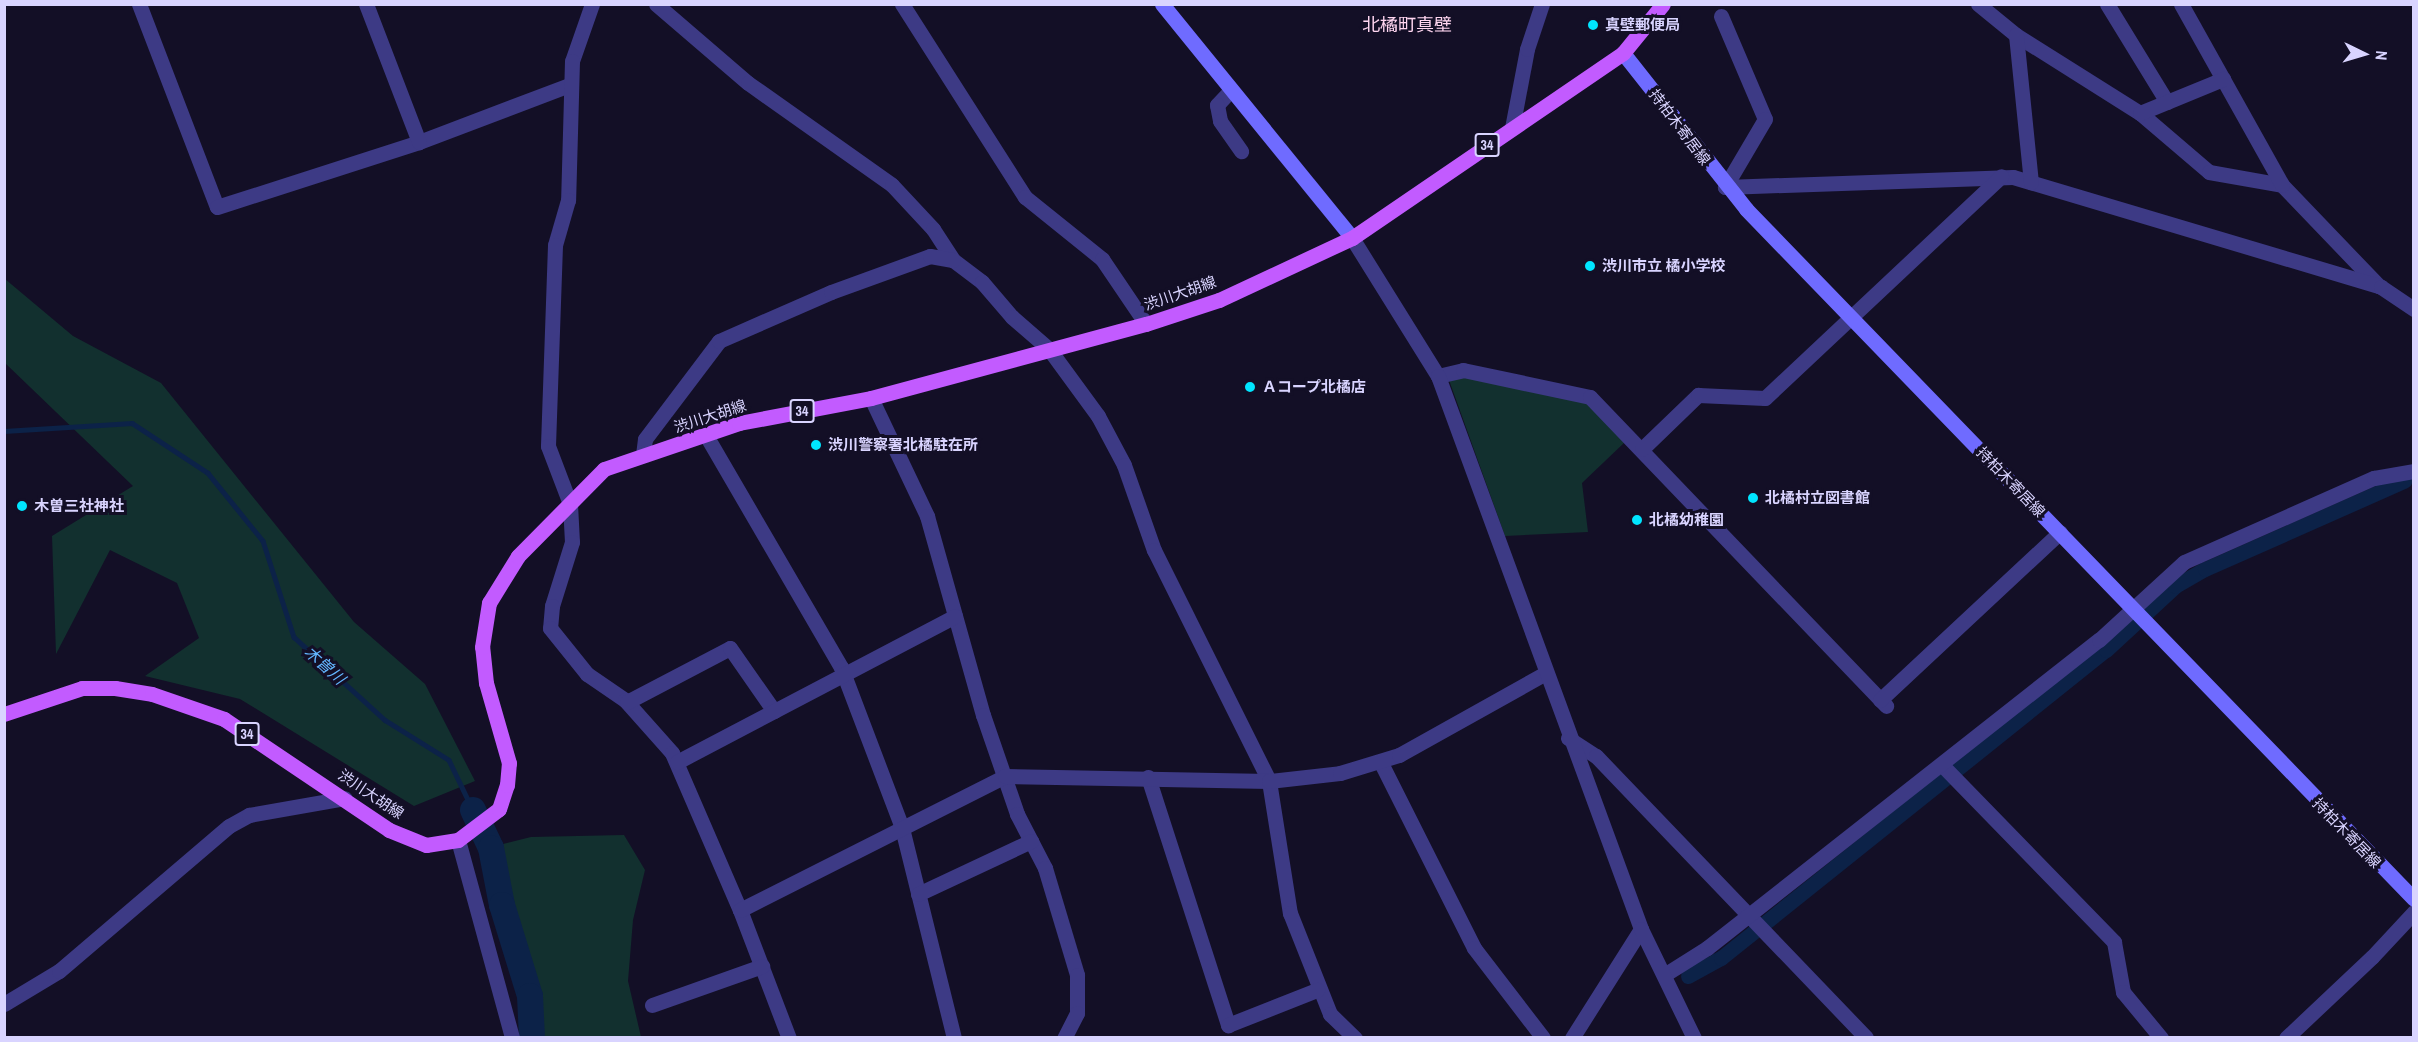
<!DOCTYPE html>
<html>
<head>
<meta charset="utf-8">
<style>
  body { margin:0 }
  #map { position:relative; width:2418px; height:1042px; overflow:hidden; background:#130f26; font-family:"Archivo Narrow","Noto Sans JP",sans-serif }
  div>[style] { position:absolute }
  .green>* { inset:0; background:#12302f }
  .stream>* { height:4.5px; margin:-2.25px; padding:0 2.25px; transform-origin:2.25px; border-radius:2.25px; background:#0c2248 }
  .canal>* { height:15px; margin:-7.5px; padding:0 7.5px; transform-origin:7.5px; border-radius:7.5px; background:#0c2248 }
  .river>* { height:26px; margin:-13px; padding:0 13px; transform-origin:13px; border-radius:13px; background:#0c2248 }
  .minor>* { height:15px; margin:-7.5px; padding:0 7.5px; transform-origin:7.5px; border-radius:7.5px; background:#3d3a85 }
  .tertiary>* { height:15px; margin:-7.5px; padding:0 7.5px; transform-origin:7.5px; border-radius:7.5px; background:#3d3a85 }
  .secondary>* { height:15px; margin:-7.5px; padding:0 7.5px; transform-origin:7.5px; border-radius:7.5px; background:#6f6bff }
  .primary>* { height:15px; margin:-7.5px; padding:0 7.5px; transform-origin:7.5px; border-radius:7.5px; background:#c25bff }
  .dots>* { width:16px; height:16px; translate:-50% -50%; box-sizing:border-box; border:3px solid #130f26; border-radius:50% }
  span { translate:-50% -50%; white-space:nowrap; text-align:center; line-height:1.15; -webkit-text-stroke:6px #130f26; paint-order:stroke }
  .shield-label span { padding:2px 4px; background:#130f26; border:2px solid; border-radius:4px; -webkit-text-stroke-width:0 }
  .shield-label { font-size:14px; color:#d9d4ff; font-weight:700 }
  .poi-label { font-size:15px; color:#d9d4ff; font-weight:700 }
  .left { translate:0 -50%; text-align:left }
  .street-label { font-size:15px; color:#d9d4ff }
  .water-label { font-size:16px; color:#62b6ff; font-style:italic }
  .quarter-label { font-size:18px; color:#ffd6f0 }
  .frame { position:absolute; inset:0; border:6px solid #d9d4ff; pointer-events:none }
  .north { position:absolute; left:2334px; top:24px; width:60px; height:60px; -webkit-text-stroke:4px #130f26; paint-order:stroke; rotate:95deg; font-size:16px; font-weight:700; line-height:24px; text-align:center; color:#d9d4ff }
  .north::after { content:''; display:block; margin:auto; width:21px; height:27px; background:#d9d4ff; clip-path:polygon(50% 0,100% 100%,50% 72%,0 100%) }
</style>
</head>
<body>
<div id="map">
  <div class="green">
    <div style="clip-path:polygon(5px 279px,73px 336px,161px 383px,354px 622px,425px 684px,475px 781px,414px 806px,240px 699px,145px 676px,199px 638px,177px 583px,110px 550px,56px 654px,52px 536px,133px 486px,5px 363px)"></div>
    <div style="clip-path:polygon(1463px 374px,1585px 399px,1625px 442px,1582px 483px,1588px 532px,1505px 536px,1449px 380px)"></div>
    <div style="clip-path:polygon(624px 835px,645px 870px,633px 920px,628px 981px,641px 1037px,536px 1037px,535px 997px,505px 902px,495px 846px,531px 837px)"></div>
  </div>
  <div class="stream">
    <div style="left:4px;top:431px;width:128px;rotate:-3.6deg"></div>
    <div style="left:132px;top:423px;width:91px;rotate:33.3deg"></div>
    <div style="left:208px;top:473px;width:87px;rotate:51deg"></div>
    <div style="left:263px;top:541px;width:101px;rotate:72.1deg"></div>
    <div style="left:294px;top:637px;width:123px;rotate:42.4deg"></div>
    <div style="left:385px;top:720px;width:75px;rotate:32deg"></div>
    <div style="left:449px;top:760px;width:55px;rotate:64.4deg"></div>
  </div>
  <div class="canal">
    <div style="left:1688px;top:976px;width:38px;rotate:-29deg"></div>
    <div style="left:1721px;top:958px;width:493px;rotate:-38.7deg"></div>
    <div style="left:2106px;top:650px;width:94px;rotate:-42.8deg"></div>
    <div style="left:2175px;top:586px;width:34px;rotate:-30deg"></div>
    <div style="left:2205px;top:569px;width:218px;rotate:-23.9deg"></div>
  </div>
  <div class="river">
    <div style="left:473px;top:810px;width:42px;rotate:64.7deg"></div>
    <div style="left:491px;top:848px;width:58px;rotate:79.1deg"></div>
    <div style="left:502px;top:905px;width:95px;rotate:72.9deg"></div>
    <div style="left:530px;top:996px;width:42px;rotate:87.3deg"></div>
  </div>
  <div class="minor">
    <div style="left:139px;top:4px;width:217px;rotate:69deg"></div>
    <div style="left:217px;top:207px;width:212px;rotate:-17.8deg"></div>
    <div style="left:419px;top:142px;width:160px;rotate:-20.8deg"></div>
    <div style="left:366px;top:4px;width:148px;rotate:69deg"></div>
    <div style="left:592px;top:4px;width:60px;rotate:109.3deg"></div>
    <div style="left:572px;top:61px;width:139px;rotate:91.6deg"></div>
    <div style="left:568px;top:200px;width:47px;rotate:106.1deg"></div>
    <div style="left:555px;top:245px;width:201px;rotate:92deg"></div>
    <div style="left:548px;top:446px;width:62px;rotate:69.2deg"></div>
    <div style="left:570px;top:504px;width:38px;rotate:87deg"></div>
    <div style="left:572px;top:542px;width:67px;rotate:107.4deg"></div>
    <div style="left:552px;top:606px;width:22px;rotate:95deg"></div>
    <div style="left:550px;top:628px;width:59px;rotate:51.2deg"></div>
    <div style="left:587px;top:674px;width:46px;rotate:34.4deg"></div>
    <div style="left:625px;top:700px;width:71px;rotate:48.4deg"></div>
    <div style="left:672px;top:753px;width:171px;rotate:66.6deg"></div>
    <div style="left:740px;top:910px;width:137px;rotate:69.1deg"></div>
    <div style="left:656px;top:4px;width:121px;rotate:40.7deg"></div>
    <div style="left:748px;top:83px;width:176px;rotate:35.3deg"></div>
    <div style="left:892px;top:185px;width:60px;rotate:47deg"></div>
    <div style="left:933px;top:229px;width:37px;rotate:57deg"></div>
    <div style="left:953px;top:260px;width:36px;rotate:37deg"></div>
    <div style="left:982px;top:282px;width:46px;rotate:49.4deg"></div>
    <div style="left:1012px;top:317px;width:49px;rotate:40.9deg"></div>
    <div style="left:1049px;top:349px;width:83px;rotate:53.8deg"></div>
    <div style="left:1098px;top:416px;width:55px;rotate:62deg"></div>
    <div style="left:1124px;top:465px;width:90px;rotate:70.6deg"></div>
    <div style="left:1154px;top:550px;width:258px;rotate:63.5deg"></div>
    <div style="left:1269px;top:781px;width:134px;rotate:81deg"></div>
    <div style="left:1290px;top:913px;width:109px;rotate:68.4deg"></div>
    <div style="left:1330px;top:1014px;width:35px;rotate:44deg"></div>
    <div style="left:902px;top:4px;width:229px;rotate:57.5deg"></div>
    <div style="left:1025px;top:197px;width:99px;rotate:38.8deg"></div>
    <div style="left:1102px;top:259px;width:78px;rotate:55.9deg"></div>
    <div style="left:1978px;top:4px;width:49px;rotate:39.2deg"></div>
    <div style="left:2016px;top:35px;width:146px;rotate:32.2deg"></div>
    <div style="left:2140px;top:113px;width:91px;rotate:40.5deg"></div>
    <div style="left:2209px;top:172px;width:74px;rotate:10.1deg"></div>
    <div style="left:2282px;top:185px;width:140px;rotate:46.2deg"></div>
    <div style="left:2107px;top:4px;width:115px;rotate:58.5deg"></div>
    <div style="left:2181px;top:4px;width:207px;rotate:60.8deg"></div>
    <div style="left:1721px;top:16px;width:112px;rotate:66.9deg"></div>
    <div style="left:1765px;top:119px;width:79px;rotate:120.5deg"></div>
    <div style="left:1725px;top:187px;width:288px;rotate:-2deg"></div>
    <div style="left:2013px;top:177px;width:384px;rotate:16.6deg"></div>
    <div style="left:2381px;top:287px;width:40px;rotate:34deg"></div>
    <div style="left:2016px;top:35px;width:148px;rotate:84.2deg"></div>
    <div style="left:1230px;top:91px;width:19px;rotate:133deg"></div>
    <div style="left:1217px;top:105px;width:16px;rotate:79deg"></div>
    <div style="left:1220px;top:121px;width:37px;rotate:55deg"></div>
    <div style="left:2140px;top:113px;width:90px;rotate:-22.3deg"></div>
    <div style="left:1512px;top:128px;width:80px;rotate:-79.2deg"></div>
    <div style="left:1527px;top:49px;width:47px;rotate:-71.6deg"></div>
    <div style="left:1438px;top:376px;width:26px;rotate:-13deg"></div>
    <div style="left:1463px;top:370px;width:130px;rotate:12deg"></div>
    <div style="left:1590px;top:397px;width:428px;rotate:46.2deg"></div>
    <div style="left:871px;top:398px;width:131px;rotate:64.6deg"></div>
    <div style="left:927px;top:516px;width:207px;rotate:74.3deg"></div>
    <div style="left:983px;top:715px;width:105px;rotate:71deg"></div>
    <div style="left:1017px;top:814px;width:61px;rotate:62.6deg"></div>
    <div style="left:1045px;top:868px;width:112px;rotate:73.3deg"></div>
    <div style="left:1077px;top:975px;width:38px;rotate:90deg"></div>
    <div style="left:1077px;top:1013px;width:28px;rotate:117deg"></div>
    <div style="left:707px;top:437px;width:266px;rotate:59.8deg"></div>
    <div style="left:841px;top:667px;width:172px;rotate:69.2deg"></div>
    <div style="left:902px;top:828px;width:216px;rotate:76.1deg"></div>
    <div style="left:1642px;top:449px;width:78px;rotate:-44deg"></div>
    <div style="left:1698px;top:395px;width:67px;rotate:2.6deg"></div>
    <div style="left:1765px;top:398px;width:324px;rotate:-43.2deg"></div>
    <div style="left:643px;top:455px;width:16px;rotate:-83deg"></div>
    <div style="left:645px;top:439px;width:123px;rotate:-52.9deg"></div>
    <div style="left:719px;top:341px;width:122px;rotate:-23.6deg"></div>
    <div style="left:831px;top:292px;width:105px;rotate:-20deg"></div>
    <div style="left:930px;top:256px;width:23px;rotate:10deg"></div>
    <div style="left:1880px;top:700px;width:246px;rotate:-43deg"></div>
    <div style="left:627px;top:702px;width:116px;rotate:-27.7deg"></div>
    <div style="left:730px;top:648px;width:77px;rotate:55.1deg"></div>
    <div style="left:1568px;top:738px;width:33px;rotate:33deg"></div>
    <div style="left:1596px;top:756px;width:390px;rotate:46.2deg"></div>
    <div style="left:677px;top:762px;width:314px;rotate:-27.7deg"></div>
    <div style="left:1381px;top:763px;width:207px;rotate:63.3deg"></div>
    <div style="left:1474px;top:948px;width:113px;rotate:52.5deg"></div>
    <div style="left:1942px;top:765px;width:247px;rotate:45.8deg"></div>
    <div style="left:2114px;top:942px;width:51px;rotate:79.8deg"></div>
    <div style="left:2123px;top:992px;width:60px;rotate:50.4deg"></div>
    <div style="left:1148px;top:777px;width:261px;rotate:72.1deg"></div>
    <div style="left:1228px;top:1025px;width:96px;rotate:-21.5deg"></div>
    <div style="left:458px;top:840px;width:205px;rotate:74.7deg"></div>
    <div style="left:918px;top:894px;width:125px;rotate:-25.1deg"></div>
    <div style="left:740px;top:910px;width:297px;rotate:-26.8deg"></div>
    <div style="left:1005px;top:776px;width:264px;rotate:1.1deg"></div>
    <div style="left:1269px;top:781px;width:71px;rotate:-6.4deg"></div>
    <div style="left:1340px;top:773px;width:62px;rotate:-17deg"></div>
    <div style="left:1399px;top:755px;width:166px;rotate:-29.2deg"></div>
    <div style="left:1664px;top:975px;width:51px;rotate:-32.1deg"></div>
    <div style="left:1707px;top:948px;width:499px;rotate:-38.2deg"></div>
    <div style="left:2099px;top:640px;width:115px;rotate:-42.5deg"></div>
    <div style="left:2184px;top:562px;width:208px;rotate:-23.9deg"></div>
    <div style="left:2374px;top:478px;width:41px;rotate:-9.9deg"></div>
    <div style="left:4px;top:1004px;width:64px;rotate:-31deg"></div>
    <div style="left:59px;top:971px;width:223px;rotate:-40.5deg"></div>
    <div style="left:229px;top:826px;width:23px;rotate:-29deg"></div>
    <div style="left:249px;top:815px;width:97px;rotate:-10deg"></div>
    <div style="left:652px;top:1005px;width:117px;rotate:-19.5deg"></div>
    <div style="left:1572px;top:1038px;width:129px;rotate:-57.7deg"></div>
    <div style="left:2286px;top:1038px;width:118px;rotate:-43.3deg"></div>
    <div style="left:2372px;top:957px;width:62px;rotate:-47deg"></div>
  </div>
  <div class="tertiary">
    <div style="left:1352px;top:238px;width:163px;rotate:58.1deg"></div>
    <div style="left:1438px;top:376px;width:589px;rotate:69.84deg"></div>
    <div style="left:1641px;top:929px;width:121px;rotate:64.1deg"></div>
  </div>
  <div class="secondary">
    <div style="left:1162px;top:4px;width:301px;rotate:50.9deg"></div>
    <div style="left:1623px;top:53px;width:199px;rotate:51.7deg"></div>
    <div style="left:1746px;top:209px;width:960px;rotate:45.93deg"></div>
  </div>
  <div class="primary">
    <div style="left:4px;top:714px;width:82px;rotate:-18.4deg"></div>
    <div style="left:82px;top:688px;width:33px"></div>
    <div style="left:115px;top:688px;width:37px;rotate:9deg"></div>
    <div style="left:152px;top:694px;width:76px;rotate:19.1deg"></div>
    <div style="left:224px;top:719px;width:199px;rotate:33.9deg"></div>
    <div style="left:389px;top:830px;width:40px;rotate:22deg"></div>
    <div style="left:426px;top:845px;width:32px;rotate:-9deg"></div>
    <div style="left:458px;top:840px;width:51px;rotate:-37.1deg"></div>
    <div style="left:499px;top:809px;width:25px;rotate:-72deg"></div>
    <div style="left:507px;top:785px;width:22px;rotate:-85deg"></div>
    <div style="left:509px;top:763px;width:83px;rotate:-106deg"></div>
    <div style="left:486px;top:683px;width:36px;rotate:-96deg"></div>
    <div style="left:482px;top:647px;width:45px;rotate:-81deg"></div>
    <div style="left:489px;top:603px;width:55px;rotate:-58.3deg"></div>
    <div style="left:518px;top:556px;width:122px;rotate:-45.3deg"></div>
    <div style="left:604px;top:469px;width:143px;rotate:-18.8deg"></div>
    <div style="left:739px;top:423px;width:134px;rotate:-10.7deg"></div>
    <div style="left:871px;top:398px;width:285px;rotate:-15.1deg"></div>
    <div style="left:1146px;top:324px;width:77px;rotate:-18.2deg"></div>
    <div style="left:1219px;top:300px;width:147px;rotate:-25deg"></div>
    <div style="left:1352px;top:238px;width:328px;rotate:-34.3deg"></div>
    <div style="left:1623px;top:53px;width:63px;rotate:-50.8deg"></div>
  </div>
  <div class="dots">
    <div style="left:1593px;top:25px;background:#00e5ff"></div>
    <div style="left:1590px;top:266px;background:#00e5ff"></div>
    <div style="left:1250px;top:387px;background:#00e5ff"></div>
    <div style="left:816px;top:445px;background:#00e5ff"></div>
    <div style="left:1753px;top:498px;background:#00e5ff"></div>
    <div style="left:22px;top:506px;background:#00e5ff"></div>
    <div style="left:1637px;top:520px;background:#00e5ff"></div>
  </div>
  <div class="shield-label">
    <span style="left:1487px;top:145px">34</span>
    <span style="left:802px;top:411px">34</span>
    <span style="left:247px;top:734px">34</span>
  </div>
  <div class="poi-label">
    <span class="left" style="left:1605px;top:25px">真壁郵便局</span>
    <span class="left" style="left:1602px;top:266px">渋川市立 橘小学校</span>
    <span class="left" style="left:1262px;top:387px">Ａコープ北橘店</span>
    <span class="left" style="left:828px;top:445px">渋川警察署北橘駐在所</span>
    <span class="left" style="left:1765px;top:498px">北橘村立図書館</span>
    <span class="left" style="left:34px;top:506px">木曽三社神社</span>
    <span class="left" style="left:1649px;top:520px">北橘幼稚園</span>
  </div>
  <div class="street-label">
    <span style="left:1680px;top:127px;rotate:53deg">持柏木寄居線</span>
    <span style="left:1180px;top:293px;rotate:-19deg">渋川大胡線</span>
    <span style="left:710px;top:416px;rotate:-18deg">渋川大胡線</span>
    <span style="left:2011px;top:482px;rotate:46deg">持柏木寄居線</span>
    <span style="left:371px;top:794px;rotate:34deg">渋川大胡線</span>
    <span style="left:2347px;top:833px;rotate:46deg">持柏木寄居線</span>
  </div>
  <div class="water-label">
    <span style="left:325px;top:665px;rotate:42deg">木曽川</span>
  </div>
  <div class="quarter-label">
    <span style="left:1407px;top:25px">北橘町真壁</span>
  </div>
  <div class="frame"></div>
  <div class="north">N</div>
</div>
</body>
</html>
